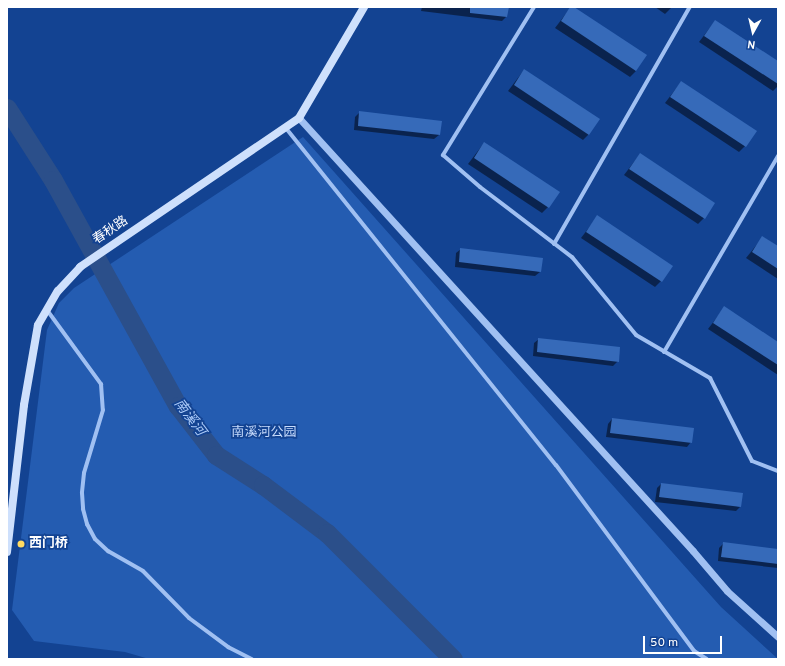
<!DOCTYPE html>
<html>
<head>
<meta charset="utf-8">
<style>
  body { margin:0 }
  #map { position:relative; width:785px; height:666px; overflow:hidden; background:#134392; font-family:Overpass,"Noto Sans SC",sans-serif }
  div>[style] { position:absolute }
  .green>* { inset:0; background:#245cb1 }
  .shadow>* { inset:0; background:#0007 }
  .river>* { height:19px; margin:-9.5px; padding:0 9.5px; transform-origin:9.5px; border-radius:9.5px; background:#2b4f8a }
  .building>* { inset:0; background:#366ab9 }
  .minor>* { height:4px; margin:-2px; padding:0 2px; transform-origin:2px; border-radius:2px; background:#a0c0f2 }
  .tertiary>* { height:7px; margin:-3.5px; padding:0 3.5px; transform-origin:3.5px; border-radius:3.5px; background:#a0c0f2 }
  .secondary>* { height:8px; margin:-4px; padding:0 4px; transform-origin:4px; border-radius:4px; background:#cee0fc }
  .dots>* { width:11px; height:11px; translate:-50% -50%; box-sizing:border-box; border:2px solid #134392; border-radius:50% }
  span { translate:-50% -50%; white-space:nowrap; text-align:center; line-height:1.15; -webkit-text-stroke:3.5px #134392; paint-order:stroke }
  .street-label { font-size:13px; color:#fff }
  .park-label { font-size:13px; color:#c7dcfd }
  .poi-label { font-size:13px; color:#fff; font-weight:700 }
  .left { translate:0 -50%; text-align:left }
  .water-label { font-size:14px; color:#accbf9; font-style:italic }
  .frame { position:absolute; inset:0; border:8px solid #fff; pointer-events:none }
  .north { position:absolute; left:733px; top:12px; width:40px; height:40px; -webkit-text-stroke:3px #134392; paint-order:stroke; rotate:188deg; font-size:11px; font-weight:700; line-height:16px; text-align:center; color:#fff }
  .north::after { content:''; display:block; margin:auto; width:14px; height:18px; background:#fff; clip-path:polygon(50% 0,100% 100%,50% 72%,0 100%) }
  .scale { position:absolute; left:643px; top:636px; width:79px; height:18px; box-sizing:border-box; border:2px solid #fff; border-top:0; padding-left:5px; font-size:12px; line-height:14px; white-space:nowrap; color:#fff; -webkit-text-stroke:3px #134392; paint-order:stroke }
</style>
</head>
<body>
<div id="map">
  <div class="green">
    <div style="clip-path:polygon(303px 137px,721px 607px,778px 659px,149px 659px,125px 652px,34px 641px,12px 610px,47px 330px,59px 303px,74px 288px)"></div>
  </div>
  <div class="shadow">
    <div style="clip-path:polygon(422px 7px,507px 7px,506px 17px,502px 21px,421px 11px)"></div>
    <div style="clip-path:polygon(571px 7px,636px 71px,630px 77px,555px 28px)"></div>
    <div style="clip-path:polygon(655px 7px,672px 7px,665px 14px)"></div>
    <div style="clip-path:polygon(715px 21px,778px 62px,778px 86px,773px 91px,699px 42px)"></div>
    <div style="clip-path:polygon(524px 70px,589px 134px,583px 140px,508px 91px)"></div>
    <div style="clip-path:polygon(681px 82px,745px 146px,739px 152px,665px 103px)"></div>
    <div style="clip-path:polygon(360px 112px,440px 122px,439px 135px,434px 139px,354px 130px,355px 117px)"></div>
    <div style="clip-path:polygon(484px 143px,548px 207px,542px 213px,468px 164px)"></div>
    <div style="clip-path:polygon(640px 154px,704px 218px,698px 224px,624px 175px)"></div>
    <div style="clip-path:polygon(597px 217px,661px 281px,655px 287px,581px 238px)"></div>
    <div style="clip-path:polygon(763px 237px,778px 247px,778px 279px,746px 258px)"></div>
    <div style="clip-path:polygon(461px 249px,540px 272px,535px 276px,455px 267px,456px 253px)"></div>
    <div style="clip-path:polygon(724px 308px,778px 343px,778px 375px,708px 329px)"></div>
    <div style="clip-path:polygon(539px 339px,618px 361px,613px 366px,533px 356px,534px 343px)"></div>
    <div style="clip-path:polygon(612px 419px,691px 442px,687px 447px,606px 437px,608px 424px)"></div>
    <div style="clip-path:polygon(661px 484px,740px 507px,736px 511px,655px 502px,657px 488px)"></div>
    <div style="clip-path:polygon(724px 543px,778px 550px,778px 568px,718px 561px,719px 548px)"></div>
  </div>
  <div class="river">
    <div style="left:7px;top:108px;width:85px;rotate:57.4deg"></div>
    <div style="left:53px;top:180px;width:258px;rotate:61.1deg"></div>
    <div style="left:178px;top:406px;width:62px;rotate:52.2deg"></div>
    <div style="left:216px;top:455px;width:56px;rotate:32.6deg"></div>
    <div style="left:263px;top:485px;width:80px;rotate:36.9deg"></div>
    <div style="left:327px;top:533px;width:178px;rotate:45deg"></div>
  </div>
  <div class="building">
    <div style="clip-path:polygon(470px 7px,509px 7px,507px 17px,470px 13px)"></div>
    <div style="clip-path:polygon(570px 7px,574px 7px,647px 55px,636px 71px,561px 21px)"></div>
    <div style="clip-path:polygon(715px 20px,778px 61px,778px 84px,704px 36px)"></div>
    <div style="clip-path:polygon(524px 69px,600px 119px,589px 135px,514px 85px)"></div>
    <div style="clip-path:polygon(681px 81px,757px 131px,746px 147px,670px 97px)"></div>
    <div style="clip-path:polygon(359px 111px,442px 121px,440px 135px,358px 126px)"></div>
    <div style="clip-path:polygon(484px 142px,560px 192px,549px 208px,474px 158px)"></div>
    <div style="clip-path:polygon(640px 153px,715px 203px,705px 219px,629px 169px)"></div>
    <div style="clip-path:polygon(597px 215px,673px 266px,662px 282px,586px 232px)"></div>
    <div style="clip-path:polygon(762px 236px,778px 246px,778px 269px,752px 252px)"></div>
    <div style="clip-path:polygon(460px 248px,543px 258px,541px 272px,459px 262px)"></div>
    <div style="clip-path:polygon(724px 306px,778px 342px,778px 365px,713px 323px)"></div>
    <div style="clip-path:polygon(538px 338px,620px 347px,619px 362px,537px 352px)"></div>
    <div style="clip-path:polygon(612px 418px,694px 428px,692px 443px,610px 433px)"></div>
    <div style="clip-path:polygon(661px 483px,743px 493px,741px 507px,659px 497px)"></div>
    <div style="clip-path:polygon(723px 542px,778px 549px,778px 564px,721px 557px)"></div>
  </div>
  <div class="minor">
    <div style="left:534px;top:7px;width:174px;rotate:121.6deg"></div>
    <div style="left:443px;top:155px;width:49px;rotate:40.9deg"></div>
    <div style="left:480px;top:187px;width:116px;rotate:37.3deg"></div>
    <div style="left:572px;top:257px;width:101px;rotate:50.6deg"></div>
    <div style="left:636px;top:335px;width:86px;rotate:30.2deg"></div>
    <div style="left:710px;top:378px;width:93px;rotate:63.2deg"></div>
    <div style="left:752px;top:461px;width:28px;rotate:21deg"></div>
    <div style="left:285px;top:127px;width:433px;rotate:51.3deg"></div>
    <div style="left:556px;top:465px;width:232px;rotate:53.4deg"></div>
    <div style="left:694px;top:651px;width:15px;rotate:32deg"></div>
    <div style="left:554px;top:244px;width:273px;rotate:-60.2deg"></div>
    <div style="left:47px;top:310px;width:92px;rotate:53.9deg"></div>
    <div style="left:101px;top:384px;width:26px;rotate:86deg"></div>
    <div style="left:103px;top:410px;width:66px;rotate:106.8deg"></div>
    <div style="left:84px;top:473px;width:20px;rotate:96deg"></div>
    <div style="left:82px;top:493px;width:16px;rotate:86deg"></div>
    <div style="left:83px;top:509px;width:16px;rotate:75deg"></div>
    <div style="left:87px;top:524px;width:17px;rotate:62deg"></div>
    <div style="left:95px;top:539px;width:18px;rotate:43deg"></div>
    <div style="left:108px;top:551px;width:40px;rotate:29.7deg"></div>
    <div style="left:143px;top:571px;width:66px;rotate:45.6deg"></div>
    <div style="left:189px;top:618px;width:49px;rotate:36.6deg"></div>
    <div style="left:228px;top:647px;width:27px;rotate:27deg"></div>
    <div style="left:664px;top:352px;width:227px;rotate:-59.8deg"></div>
  </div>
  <div class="tertiary">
    <div style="left:299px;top:118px;width:585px;rotate:47.7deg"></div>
    <div style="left:693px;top:551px;width:52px;rotate:49.6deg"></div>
    <div style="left:727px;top:591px;width:69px;rotate:42deg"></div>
  </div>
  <div class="secondary">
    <div style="left:7px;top:552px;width:148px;rotate:-83.4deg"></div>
    <div style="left:24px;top:405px;width:81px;rotate:-80.1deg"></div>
    <div style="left:38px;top:325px;width:39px;rotate:-60deg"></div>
    <div style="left:58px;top:291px;width:33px;rotate:-47deg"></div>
    <div style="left:80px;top:267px;width:265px;rotate:-34.2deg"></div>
    <div style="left:299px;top:118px;width:129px;rotate:-59.6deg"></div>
  </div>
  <div class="dots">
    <div style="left:21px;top:544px;background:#ffda61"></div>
  </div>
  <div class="street-label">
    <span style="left:111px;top:231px;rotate:-34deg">春秋路</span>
  </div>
  <div class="park-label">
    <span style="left:264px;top:433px">南溪河公园</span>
  </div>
  <div class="poi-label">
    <span class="left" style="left:29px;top:544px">西门桥</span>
  </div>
  <div class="water-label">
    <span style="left:189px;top:418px;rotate:53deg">南溪河</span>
  </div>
  <div class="frame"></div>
  <div class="north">N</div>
  <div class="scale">50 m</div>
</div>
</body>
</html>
